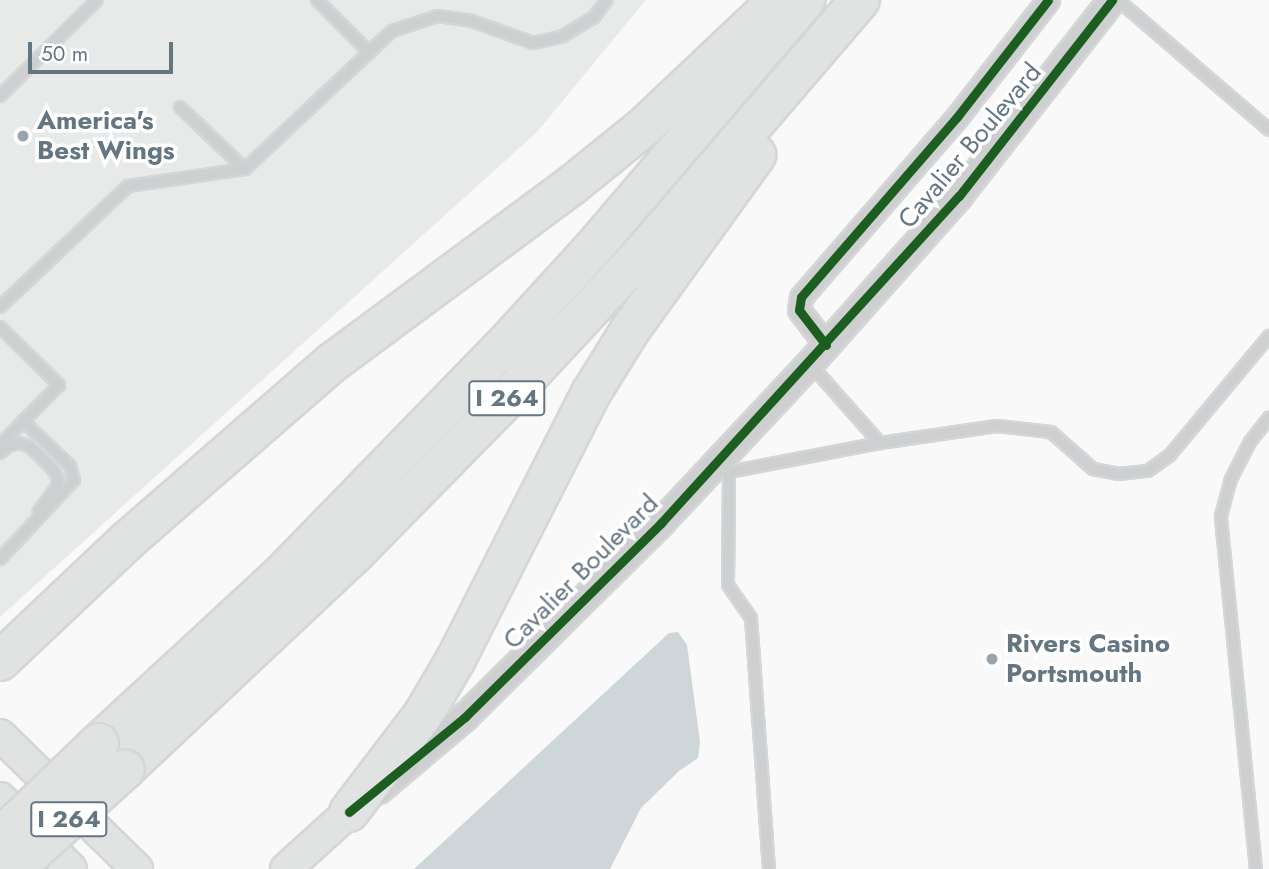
<!DOCTYPE html>
<html>
<head>
<meta charset="utf-8">
<style>
  body { margin:0 }
  #map { position:relative; width:1269px; height:869px; overflow:hidden; background:#f9f9f9; font-family:Jost,sans-serif }
  div>[style] { position:absolute }
  .built>* { inset:0; background:#e8e9e9 }
  .water>* { inset:0; background:#ced6d9 }
  .roads { filter:drop-shadow(2px 0 #d5d6d7) drop-shadow(-2px 0 #d5d6d7) drop-shadow(0 2px #d5d6d7) drop-shadow(0 -2px #d5d6d7) }
  .service>* { height:10px; margin:-5px; padding:0 5px; transform-origin:5px; border-radius:5px; background:#cecfd0 }
  .minor>* { height:21px; margin:-10.5px; padding:0 10.5px; transform-origin:10.5px; border-radius:10.5px; background:#cecfd0 }
  .tertiary>* { height:26px; margin:-13px; padding:0 13px; transform-origin:13px; border-radius:13px; background:#cecfd0 }
  .secondary>* { height:30px; margin:-15px; padding:0 15px; transform-origin:15px; border-radius:15px; background:#e1e2e2 }
  .motorway>* { height:38px; margin:-19px; padding:0 19px; transform-origin:19px; border-radius:19px; background:#e1e2e2 }
  .bridges { filter:drop-shadow(2px 0 #d5d6d6) drop-shadow(-2px 0 #d5d6d6) drop-shadow(0 2px #d5d6d6) drop-shadow(0 -2px #d5d6d6) }
  .motorway-bridge>* { height:38px; margin:-19px; padding:0 19px; transform-origin:19px; border-radius:19px; background:#e1e2e2 }
  .cycleway>* { height:9px; margin:-4.5px; padding:0 4.5px; transform-origin:4.5px; border-radius:4.5px; background:#1b5e20 }
  .dots>* { width:19px; height:19px; translate:-50% -50%; box-sizing:border-box; border:4px solid #fff; border-radius:50% }
  span { translate:-50% -50%; white-space:nowrap; text-align:center; line-height:1.15; -webkit-text-stroke:7px #fff; paint-order:stroke }
  .shield-label span { padding:2px 5px; background:#fff; border:2px solid; border-radius:5px; -webkit-text-stroke-width:0 }
  .shield-label { font-size:24px; color:#657683; font-weight:700 }
  .poi-label { font-size:26px; color:#657683; font-weight:700 }
  .left { translate:0 -50%; text-align:left }
  .street-label { font-size:26px; color:#657683 }
  .scale { position:absolute; left:28px; top:42px; width:145px; height:32px; box-sizing:border-box; border:4px solid #657683; border-top:0; padding-left:9px; font-size:21px; line-height:24px; white-space:nowrap; color:#657683; -webkit-text-stroke:5px #fff; paint-order:stroke }
</style>
</head>
<body>
<div id="map">
  <div class="built">
    <div style="clip-path:polygon(0 0,646px 0,537px 132px,0 617px)"></div>
  </div>
  <div class="water">
    <div style="clip-path:polygon(678px 632px,687px 645px,700px 742px,698px 758px,679px 771px,641px 808px,610px 869px,414px 869px,669px 633px)"></div>
  </div>
  <div class="roads">
    <div class="service">
      <div style="left:317px;top:0;width:74px;rotate:45deg"></div>
      <div style="left:1118px;top:0;width:199px;rotate:40.7deg"></div>
      <div style="left:0;top:96px;width:136px;rotate:-44.7deg"></div>
      <div style="left:180px;top:107px;width:90px;rotate:43.6deg"></div>
      <div style="left:0;top:307px;width:176px;rotate:-43.4deg"></div>
      <div style="left:128px;top:186px;width:118px;rotate:-8.3deg"></div>
      <div style="left:245px;top:169px;width:202px;rotate:-43.2deg"></div>
      <div style="left:392px;top:31px;width:48px;rotate:-18.1deg"></div>
      <div style="left:438px;top:16px;width:34px;rotate:8deg"></div>
      <div style="left:472px;top:21px;width:65px;rotate:19.8deg"></div>
      <div style="left:533px;top:43px;width:29px;rotate:-12deg"></div>
      <div style="left:561px;top:37px;width:39px;rotate:-31deg"></div>
      <div style="left:594px;top:17px;width:21px;rotate:-53deg"></div>
      <div style="left:0;top:327px;width:83px;rotate:44.5deg"></div>
      <div style="left:59px;top:385px;width:84px;rotate:134.5deg"></div>
      <div style="left:810px;top:364px;width:106px;rotate:48.5deg"></div>
      <div style="left:0;top:453px;width:11px;rotate:-41deg"></div>
      <div style="left:8px;top:446px;width:11px;rotate:-15deg"></div>
      <div style="left:19px;top:443px;width:10px;rotate:17deg"></div>
      <div style="left:29px;top:446px;width:32px;rotate:44deg"></div>
      <div style="left:52px;top:468px;width:13px;rotate:61deg"></div>
      <div style="left:58px;top:479px;width:8px;rotate:97deg"></div>
      <div style="left:57px;top:487px;width:31px;rotate:127deg"></div>
      <div style="left:718px;top:463px;width:14px;rotate:39deg"></div>
      <div style="left:729px;top:472px;width:154px;rotate:-10.9deg"></div>
      <div style="left:880px;top:443px;width:118px;rotate:-8.3deg"></div>
      <div style="left:997px;top:426px;width:54px;rotate:6.3deg"></div>
      <div style="left:1051px;top:432px;width:56px;rotate:41.4deg"></div>
      <div style="left:1093px;top:469px;width:25px;rotate:11deg"></div>
      <div style="left:1118px;top:474px;width:30px;rotate:-6deg"></div>
      <div style="left:1148px;top:471px;width:27px;rotate:-36deg"></div>
      <div style="left:1170px;top:455px;width:155px;rotate:-50.2deg"></div>
      <div style="left:729px;top:472px;width:113px;rotate:90.5deg"></div>
      <div style="left:728px;top:585px;width:40px;rotate:55.1deg"></div>
      <div style="left:751px;top:618px;width:252px;rotate:85.9deg"></div>
      <div style="left:0;top:559px;width:108px;rotate:-46.9deg"></div>
      <div style="left:74px;top:480px;width:15px;rotate:-106deg"></div>
      <div style="left:70px;top:466px;width:65px;rotate:-136.2deg"></div>
      <div style="left:1256px;top:869px;width:355px;rotate:-95.7deg"></div>
      <div style="left:1221px;top:516px;width:38px;rotate:-75deg"></div>
      <div style="left:1231px;top:479px;width:42px;rotate:-62.8deg"></div>
      <div style="left:1250px;top:442px;width:31px;rotate:-52deg"></div>
    </div>
    <div class="minor">
      <div style="left:826px;top:345px;width:44px;rotate:-127.6deg"></div>
      <div style="left:799px;top:310px;width:13px;rotate:-81deg"></div>
      <div style="left:801px;top:297px;width:238px;rotate:-49.1deg"></div>
      <div style="left:957px;top:117px;width:148px;rotate:-52.1deg"></div>
    </div>
    <div class="tertiary">
      <div style="left:379px;top:790px;width:113px;rotate:-40.3deg"></div>
      <div style="left:465px;top:717px;width:276px;rotate:-44.7deg"></div>
      <div style="left:661px;top:523px;width:218px;rotate:-46.9deg"></div>
      <div style="left:810px;top:364px;width:225px;rotate:-48.4deg"></div>
      <div style="left:959px;top:196px;width:249px;rotate:-52deg"></div>
    </div>
    <div class="secondary">
      <div style="left:0;top:735px;width:192px;rotate:44.4deg"></div>
      <div style="left:0;top:798px;width:100px;rotate:45deg"></div>
      <div style="left:286px;top:869px;width:85px;rotate:-42.1deg"></div>
    </div>
    <div class="motorway">
      <div style="left:0;top:661px;width:176px;rotate:-43.4deg"></div>
      <div style="left:128px;top:540px;width:271px;rotate:-41deg"></div>
      <div style="left:333px;top:362px;width:297px;rotate:-36.5deg"></div>
      <div style="left:572px;top:185px;width:94px;rotate:-38.9deg"></div>
      <div style="left:645px;top:126px;width:178px;rotate:-43.4deg"></div>
      <div style="left:99px;top:743px;width:245px;rotate:-42.7deg"></div>
      <div style="left:279px;top:577px;width:336px;rotate:-45.8deg"></div>
      <div style="left:513px;top:336px;width:115px;rotate:-47.5deg"></div>
      <div style="left:591px;top:251px;width:330px;rotate:-49.5deg"></div>
      <div style="left:125px;top:769px;width:316px;rotate:-43.2deg"></div>
      <div style="left:355px;top:553px;width:230px;rotate:-45.5deg"></div>
      <div style="left:516px;top:389px;width:195px;rotate:-47.1deg"></div>
      <div style="left:649px;top:246px;width:324px;rotate:-49.4deg"></div>
      <div style="left:349px;top:812px;width:122px;rotate:-52.7deg"></div>
      <div style="left:423px;top:715px;width:65px;rotate:-59.5deg"></div>
      <div style="left:456px;top:659px;width:298px;rotate:-63.1deg"></div>
      <div style="left:591px;top:393px;width:74px;rotate:-58.2deg"></div>
      <div style="left:630px;top:330px;width:216px;rotate:-54.2deg"></div>
    </div>
  </div>
  <div class="bridges">
    <div class="motorway-bridge">
      <div style="left:0;top:838px;width:137px;rotate:-43.8deg"></div>
      <div style="left:14px;top:869px;width:149px;rotate:-42deg"></div>
    </div>
  </div>
  <div class="cycleway">
    <div style="left:826px;top:345px;width:44px;rotate:-127.6deg"></div>
    <div style="left:799px;top:310px;width:13px;rotate:-81deg"></div>
    <div style="left:801px;top:297px;width:238px;rotate:-49.1deg"></div>
    <div style="left:957px;top:117px;width:148px;rotate:-52.1deg"></div>
    <div style="left:349px;top:812px;width:150px;rotate:-39.3deg"></div>
    <div style="left:465px;top:717px;width:276px;rotate:-44.7deg"></div>
    <div style="left:661px;top:523px;width:442px;rotate:-47.7deg"></div>
    <div style="left:959px;top:196px;width:249px;rotate:-52deg"></div>
  </div>
  <div class="dots">
    <div style="left:23px;top:136px;background:#99a4ac"></div>
    <div style="left:992px;top:659px;background:#99a4ac"></div>
  </div>
  <div class="shield-label">
    <span style="left:507px;top:398px">I 264</span>
    <span style="left:69px;top:819px">I 264</span>
  </div>
  <div class="poi-label">
    <span class="left" style="left:37px;top:136px">America's<br>Best Wings</span>
    <span class="left" style="left:1006px;top:659px">Rivers Casino<br>Portsmouth</span>
  </div>
  <div class="street-label">
    <span style="left:970px;top:146px;rotate:-50deg">Cavalier Boulevard</span>
    <span style="left:581px;top:572px;rotate:-45deg">Cavalier Boulevard</span>
  </div>
  <div class="scale">50 m</div>
</div>
</body>
</html>
